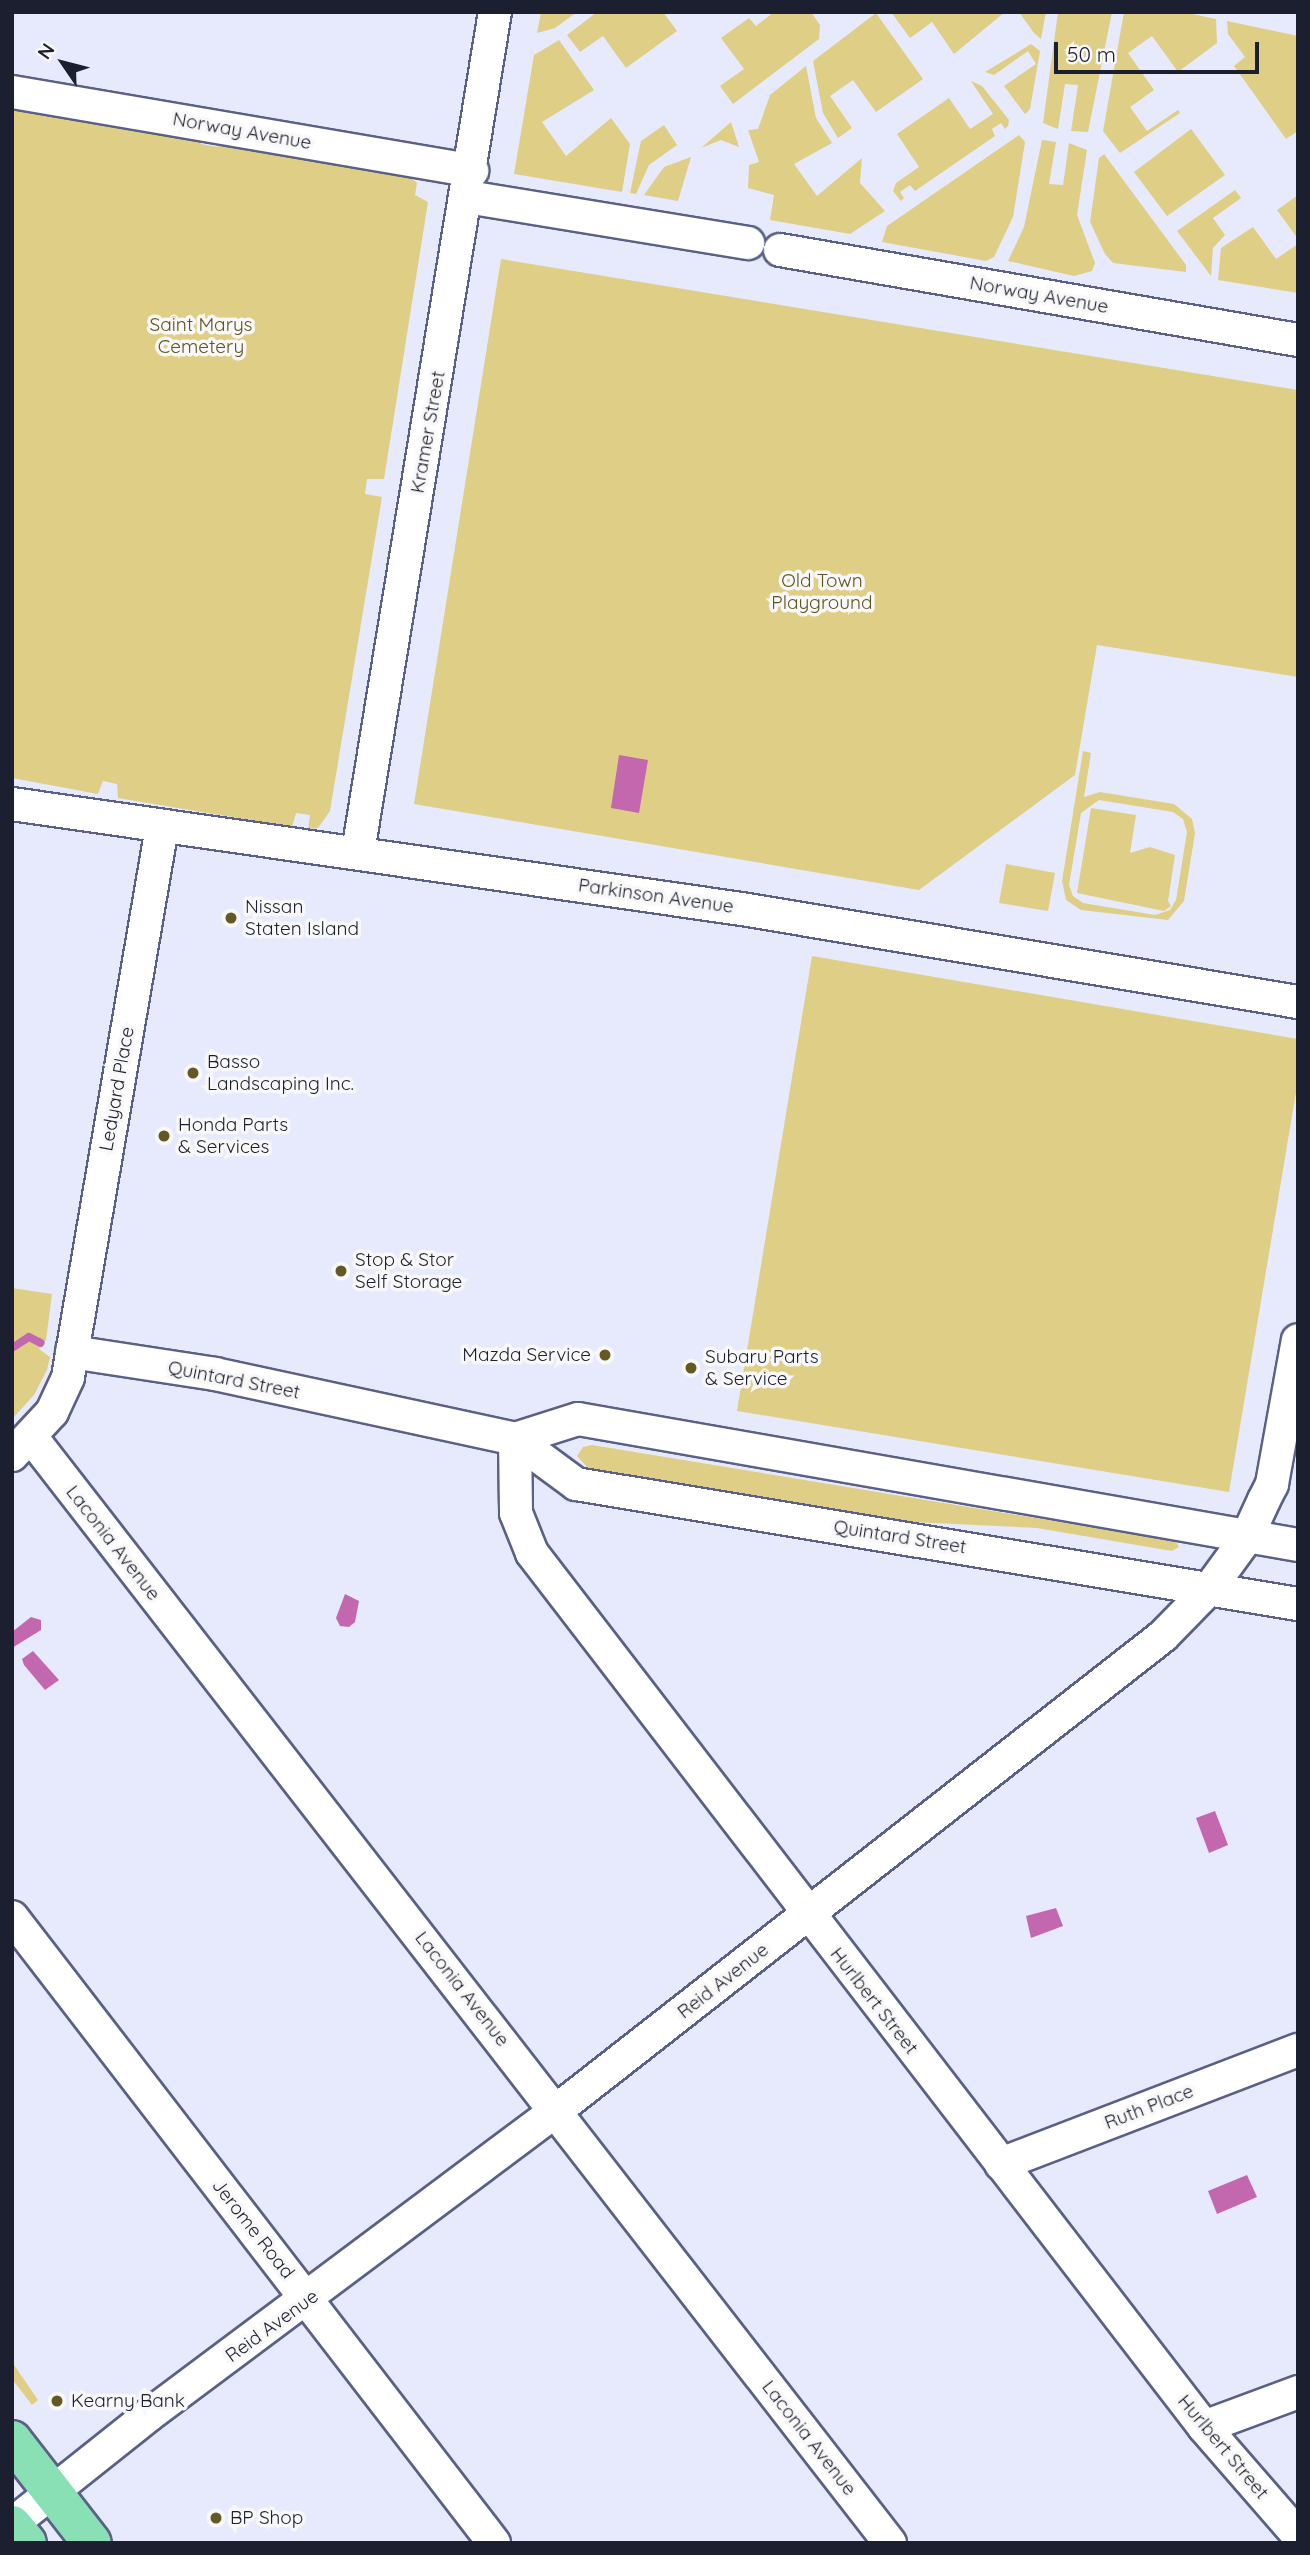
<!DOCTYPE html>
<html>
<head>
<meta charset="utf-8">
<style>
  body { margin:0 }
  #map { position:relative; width:1310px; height:2555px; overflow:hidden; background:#e6eafc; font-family:Quicksand,sans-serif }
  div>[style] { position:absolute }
  .green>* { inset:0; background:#dfce86 }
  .water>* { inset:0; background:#c368af }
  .stream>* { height:8px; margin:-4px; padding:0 4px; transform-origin:4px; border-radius:4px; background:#c368af }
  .roads { filter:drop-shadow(2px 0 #5a6086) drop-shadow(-2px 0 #5a6086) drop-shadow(0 2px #5a6086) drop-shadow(0 -2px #5a6086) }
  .street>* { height:32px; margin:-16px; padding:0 16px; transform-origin:16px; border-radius:16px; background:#fff }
  .primary>* { height:38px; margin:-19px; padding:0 19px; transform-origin:19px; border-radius:19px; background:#89e0b4 }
  .dots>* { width:19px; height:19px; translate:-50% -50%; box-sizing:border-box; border:4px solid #f8f8f8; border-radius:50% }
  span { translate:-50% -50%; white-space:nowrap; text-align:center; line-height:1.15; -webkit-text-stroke:7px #f8f8f8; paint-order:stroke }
  .street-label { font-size:19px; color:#1c1f2f }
  .park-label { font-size:19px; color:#5f5321 }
  .poi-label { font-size:19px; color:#1c1f2f }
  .left { translate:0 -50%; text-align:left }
  .right { translate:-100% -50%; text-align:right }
  .frame { position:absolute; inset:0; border:14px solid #1c1f2f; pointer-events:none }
  .north { position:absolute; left:28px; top:28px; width:70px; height:70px; -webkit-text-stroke:5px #f8f8f8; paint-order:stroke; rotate:305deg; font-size:19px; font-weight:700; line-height:28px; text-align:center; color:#1c1f2f }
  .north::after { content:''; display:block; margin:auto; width:24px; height:32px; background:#1c1f2f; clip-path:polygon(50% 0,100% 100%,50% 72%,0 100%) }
  .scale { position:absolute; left:1054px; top:42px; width:205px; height:32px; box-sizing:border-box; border:4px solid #1c1f2f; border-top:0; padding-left:9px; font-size:21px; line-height:24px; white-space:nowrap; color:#1c1f2f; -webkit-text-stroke:5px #f8f8f8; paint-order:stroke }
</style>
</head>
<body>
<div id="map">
  <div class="green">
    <div style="clip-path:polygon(541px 12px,577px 12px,555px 28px,537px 33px)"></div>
    <div style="clip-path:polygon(597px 12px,663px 12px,677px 31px,626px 68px,603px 36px,580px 52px,567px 35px)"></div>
    <div style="clip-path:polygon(774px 12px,811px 12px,820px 25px,819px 39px,733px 104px,720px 86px,744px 69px,721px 38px,749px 18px,756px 26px)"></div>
    <div style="clip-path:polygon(891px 12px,1005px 12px,954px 54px,932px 22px,910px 38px)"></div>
    <div style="clip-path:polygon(1019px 12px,1046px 12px,1041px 39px,1034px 33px)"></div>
    <div style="clip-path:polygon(1058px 12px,1112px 12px,1088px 132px,1071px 131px,1078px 85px,1065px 84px,1058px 129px,1043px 123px)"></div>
    <div style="clip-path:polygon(1124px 12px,1183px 12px,1216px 19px,1217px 43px,1178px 72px,1152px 36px,1128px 53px,1154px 90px,1130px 107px,1147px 131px,1178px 110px,1180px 113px,1120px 153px,1103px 131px)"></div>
    <div style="clip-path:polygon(876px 13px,923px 79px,876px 112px,853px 80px,830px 96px,852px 128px,838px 138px,823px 113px,813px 61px)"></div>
    <div style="clip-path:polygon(1227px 21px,1298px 36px,1298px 131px,1286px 139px,1234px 66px,1245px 57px,1228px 34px)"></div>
    <div style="clip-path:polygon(559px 40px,594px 90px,542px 122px,566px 156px,611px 118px,630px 144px,622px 192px,514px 174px,534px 55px)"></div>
    <div style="clip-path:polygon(1031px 44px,1040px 51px,1030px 109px,1025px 114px,1004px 86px,1036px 64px,1028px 51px,994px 75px,985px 72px)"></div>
    <div style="clip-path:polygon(806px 66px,816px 118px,832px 143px,794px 164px,817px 196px,862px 158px,860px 183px,885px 211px,850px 234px,770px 220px,774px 195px,748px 188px,749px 165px,759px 162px,748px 130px,758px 129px,770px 95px)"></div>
    <div style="clip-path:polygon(971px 81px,982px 86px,1009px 120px,1008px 126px,1005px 129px,1001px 123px,992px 129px,995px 136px,915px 191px,910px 185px,900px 192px,904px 198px,901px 201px,893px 191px,896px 183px,919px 167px,897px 134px,949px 98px,970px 129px,993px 114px)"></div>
    <div style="clip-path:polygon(12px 98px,200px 131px,201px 144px,218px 147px,221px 140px,408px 175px,417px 183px,415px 195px,428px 202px,384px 479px,367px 479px,365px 494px,382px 497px,330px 811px,318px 828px,308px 829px,310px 815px,296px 813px,292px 827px,118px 798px,117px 784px,103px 781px,98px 794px,12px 778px)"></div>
    <div style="clip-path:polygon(731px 122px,739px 147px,721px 140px,701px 148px)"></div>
    <div style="clip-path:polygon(664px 125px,677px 145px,649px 165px,636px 194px,630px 193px,641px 141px)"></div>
    <div style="clip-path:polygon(1191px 129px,1225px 175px,1167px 216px,1134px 172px)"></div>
    <div style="clip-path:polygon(1019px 135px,1025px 142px,1013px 217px,994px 257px,986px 261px,882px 242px,887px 226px)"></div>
    <div style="clip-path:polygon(1042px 140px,1056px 142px,1049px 184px,1063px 185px,1069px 143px,1087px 150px,1077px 215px,1095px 263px,1092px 271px,1074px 276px,1008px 261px,1024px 227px)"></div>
    <div style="clip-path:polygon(1104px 154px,1186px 265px,1186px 272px,1113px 263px,1105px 254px,1090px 222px,1099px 158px)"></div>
    <div style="clip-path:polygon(691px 157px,678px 201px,644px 195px,664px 167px)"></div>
    <div style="clip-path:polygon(1235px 190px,1241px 198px,1213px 218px,1225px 235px,1213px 248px,1211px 276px,1177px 231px)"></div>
    <div style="clip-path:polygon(1298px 195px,1298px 239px,1277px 210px)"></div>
    <div style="clip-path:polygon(1253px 227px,1276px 259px,1298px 244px,1298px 293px,1218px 280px,1221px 248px)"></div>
    <div style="clip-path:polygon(501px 259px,1298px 390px,1298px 677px,1097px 645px,1075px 775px,919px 890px,414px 804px)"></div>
    <div style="clip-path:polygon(evenodd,1083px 751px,1091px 753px,1084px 797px,1100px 792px,1174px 804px,1192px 819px,1195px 833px,1184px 901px,1168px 920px,1081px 910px,1066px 900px,1062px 881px,1083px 751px,1099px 800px,1173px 812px,1183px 819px,1187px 832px,1176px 900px,1170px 910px,1155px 915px,1083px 903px,1073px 896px,1069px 885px,1081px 813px,1099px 800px)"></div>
    <div style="clip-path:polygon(1091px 808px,1136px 815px,1130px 853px,1150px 847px,1175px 855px,1168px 901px,1171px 906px,1164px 911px,1077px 893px)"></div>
    <div style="clip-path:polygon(1006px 864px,1055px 873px,1048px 911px,999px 903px)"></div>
    <div style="clip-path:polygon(812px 956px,1298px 1039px,1298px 1080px,1229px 1492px,737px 1411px)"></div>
    <div style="clip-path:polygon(12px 1288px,52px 1294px,46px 1340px,39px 1349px,50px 1357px,47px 1370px,34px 1395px,12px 1419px)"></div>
    <div style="clip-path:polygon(592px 1445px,1175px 1541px,1179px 1547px,1172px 1551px,1037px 1528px,913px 1522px,588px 1468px,577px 1456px,583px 1447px)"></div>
    <div style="clip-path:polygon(12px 2362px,38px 2400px,32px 2405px,12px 2379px)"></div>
  </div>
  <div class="water">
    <div style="clip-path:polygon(619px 755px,648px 760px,639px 813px,611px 808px)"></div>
    <div style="clip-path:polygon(345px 1594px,359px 1601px,355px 1622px,349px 1627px,340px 1626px,336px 1618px)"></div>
    <div style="clip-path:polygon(31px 1617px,41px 1620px,41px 1630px,12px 1648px,12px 1632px)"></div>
    <div style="clip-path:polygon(33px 1651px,59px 1680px,45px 1690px,24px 1665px,22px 1659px)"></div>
    <div style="clip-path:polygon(1215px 1811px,1228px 1845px,1209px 1853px,1196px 1818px)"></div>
    <div style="clip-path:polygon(1056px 1908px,1063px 1926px,1031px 1938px,1026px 1916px)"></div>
    <div style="clip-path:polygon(1247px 2175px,1257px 2197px,1217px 2214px,1208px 2191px)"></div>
  </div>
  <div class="stream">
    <div style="left:12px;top:1348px;width:20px;rotate:-33deg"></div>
    <div style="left:29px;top:1337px;width:13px;rotate:27deg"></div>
  </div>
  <div class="roads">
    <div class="street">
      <div style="left:12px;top:92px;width:467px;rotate:9.7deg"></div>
      <div style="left:467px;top:197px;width:285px;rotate:9.3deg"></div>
      <div style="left:780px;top:250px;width:526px;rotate:9.86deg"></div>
      <div style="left:12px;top:804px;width:738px;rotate:8.19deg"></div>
      <div style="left:742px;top:909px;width:564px;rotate:9.5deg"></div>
      <div style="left:358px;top:852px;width:851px;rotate:-80.74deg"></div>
      <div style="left:72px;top:1352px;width:145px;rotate:8.7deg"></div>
      <div style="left:215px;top:1374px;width:307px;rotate:12.2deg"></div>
      <div style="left:515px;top:1439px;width:76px;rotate:36.4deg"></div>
      <div style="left:576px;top:1484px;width:732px;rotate:9.44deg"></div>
      <div style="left:32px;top:1438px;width:1399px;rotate:52.17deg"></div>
      <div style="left:515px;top:1439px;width:74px;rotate:89.2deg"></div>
      <div style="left:516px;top:1513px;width:43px;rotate:68.2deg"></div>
      <div style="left:532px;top:1553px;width:1102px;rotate:52.44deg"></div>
      <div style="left:1204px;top:2427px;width:143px;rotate:49deg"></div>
      <div style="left:515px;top:1439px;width:66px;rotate:-17.6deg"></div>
      <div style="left:578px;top:1419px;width:731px;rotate:9.93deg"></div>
      <div style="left:12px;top:1455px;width:59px;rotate:-47.1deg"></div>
      <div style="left:52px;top:1412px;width:38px;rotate:-65deg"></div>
      <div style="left:68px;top:1377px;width:558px;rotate:-80.3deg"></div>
      <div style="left:12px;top:1917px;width:790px;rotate:52.4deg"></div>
      <div style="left:1001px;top:2164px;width:318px;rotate:-21deg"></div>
      <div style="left:1204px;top:2427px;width:100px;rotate:-20.4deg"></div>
      <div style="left:12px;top:2524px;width:175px;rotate:-38.5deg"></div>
      <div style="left:149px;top:2415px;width:509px;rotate:-36.78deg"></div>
      <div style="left:557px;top:2110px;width:769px;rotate:-38.03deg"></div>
      <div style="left:1163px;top:1636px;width:67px;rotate:-45.6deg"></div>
      <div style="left:1210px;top:1588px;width:63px;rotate:-54deg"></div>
      <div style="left:1247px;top:1537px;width:41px;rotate:-65.3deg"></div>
      <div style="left:1264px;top:1500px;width:18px;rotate:-63deg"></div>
      <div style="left:1272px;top:1484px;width:146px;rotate:-79.8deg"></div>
    </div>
    <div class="primary">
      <div style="left:12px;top:2440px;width:130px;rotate:52.2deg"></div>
      <div style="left:12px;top:2525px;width:23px;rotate:50deg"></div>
    </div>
  </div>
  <div class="dots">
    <div style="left:231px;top:918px;background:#645825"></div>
    <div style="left:193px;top:1073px;background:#645825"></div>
    <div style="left:164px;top:1136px;background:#645825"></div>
    <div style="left:341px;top:1271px;background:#645825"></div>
    <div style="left:605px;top:1355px;background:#645825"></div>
    <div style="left:691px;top:1368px;background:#645825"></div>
    <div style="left:57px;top:2401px;background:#645825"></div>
    <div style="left:216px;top:2518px;background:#645825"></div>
  </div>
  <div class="street-label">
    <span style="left:242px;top:131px;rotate:10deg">Norway Avenue</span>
    <span style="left:1039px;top:295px;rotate:10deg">Norway Avenue</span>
    <span style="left:428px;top:432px;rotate:-80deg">Kramer Street</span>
    <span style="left:656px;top:896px;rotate:8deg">Parkinson Avenue</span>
    <span style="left:117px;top:1089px;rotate:-80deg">Ledyard Place</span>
    <span style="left:234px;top:1380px;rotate:11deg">Quintard Street</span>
    <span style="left:900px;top:1537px;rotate:9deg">Quintard Street</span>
    <span style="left:113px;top:1543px;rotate:52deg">Laconia Avenue</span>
    <span style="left:723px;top:1981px;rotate:-38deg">Reid Avenue</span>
    <span style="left:462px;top:1989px;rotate:52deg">Laconia Avenue</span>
    <span style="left:874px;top:2001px;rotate:52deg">Hurlbert Street</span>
    <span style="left:1149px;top:2107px;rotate:-21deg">Ruth Place</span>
    <span style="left:253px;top:2229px;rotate:52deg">Jerome Road</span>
    <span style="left:272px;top:2326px;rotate:-36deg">Reid Avenue</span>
    <span style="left:809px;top:2438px;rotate:52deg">Laconia Avenue</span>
    <span style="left:1223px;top:2447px;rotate:50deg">Hurlbert Street</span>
  </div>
  <div class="park-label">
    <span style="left:201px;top:336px">Saint Marys<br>Cemetery</span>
    <span style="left:822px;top:592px">Old Town<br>Playground</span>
  </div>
  <div class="poi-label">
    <span class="left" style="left:245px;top:918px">Nissan<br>Staten Island</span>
    <span class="left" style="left:207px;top:1073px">Basso<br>Landscaping Inc.</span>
    <span class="left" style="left:178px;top:1136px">Honda Parts<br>&amp; Services</span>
    <span class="left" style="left:355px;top:1271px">Stop &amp; Stor<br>Self Storage</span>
    <span class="right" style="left:591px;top:1355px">Mazda Service</span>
    <span class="left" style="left:705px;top:1368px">Subaru Parts<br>&amp; Service</span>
    <span class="left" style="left:71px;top:2401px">Kearny Bank</span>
    <span class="left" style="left:230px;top:2518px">BP Shop</span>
  </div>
  <div class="frame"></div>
  <div class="north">N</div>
  <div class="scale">50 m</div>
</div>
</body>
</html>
